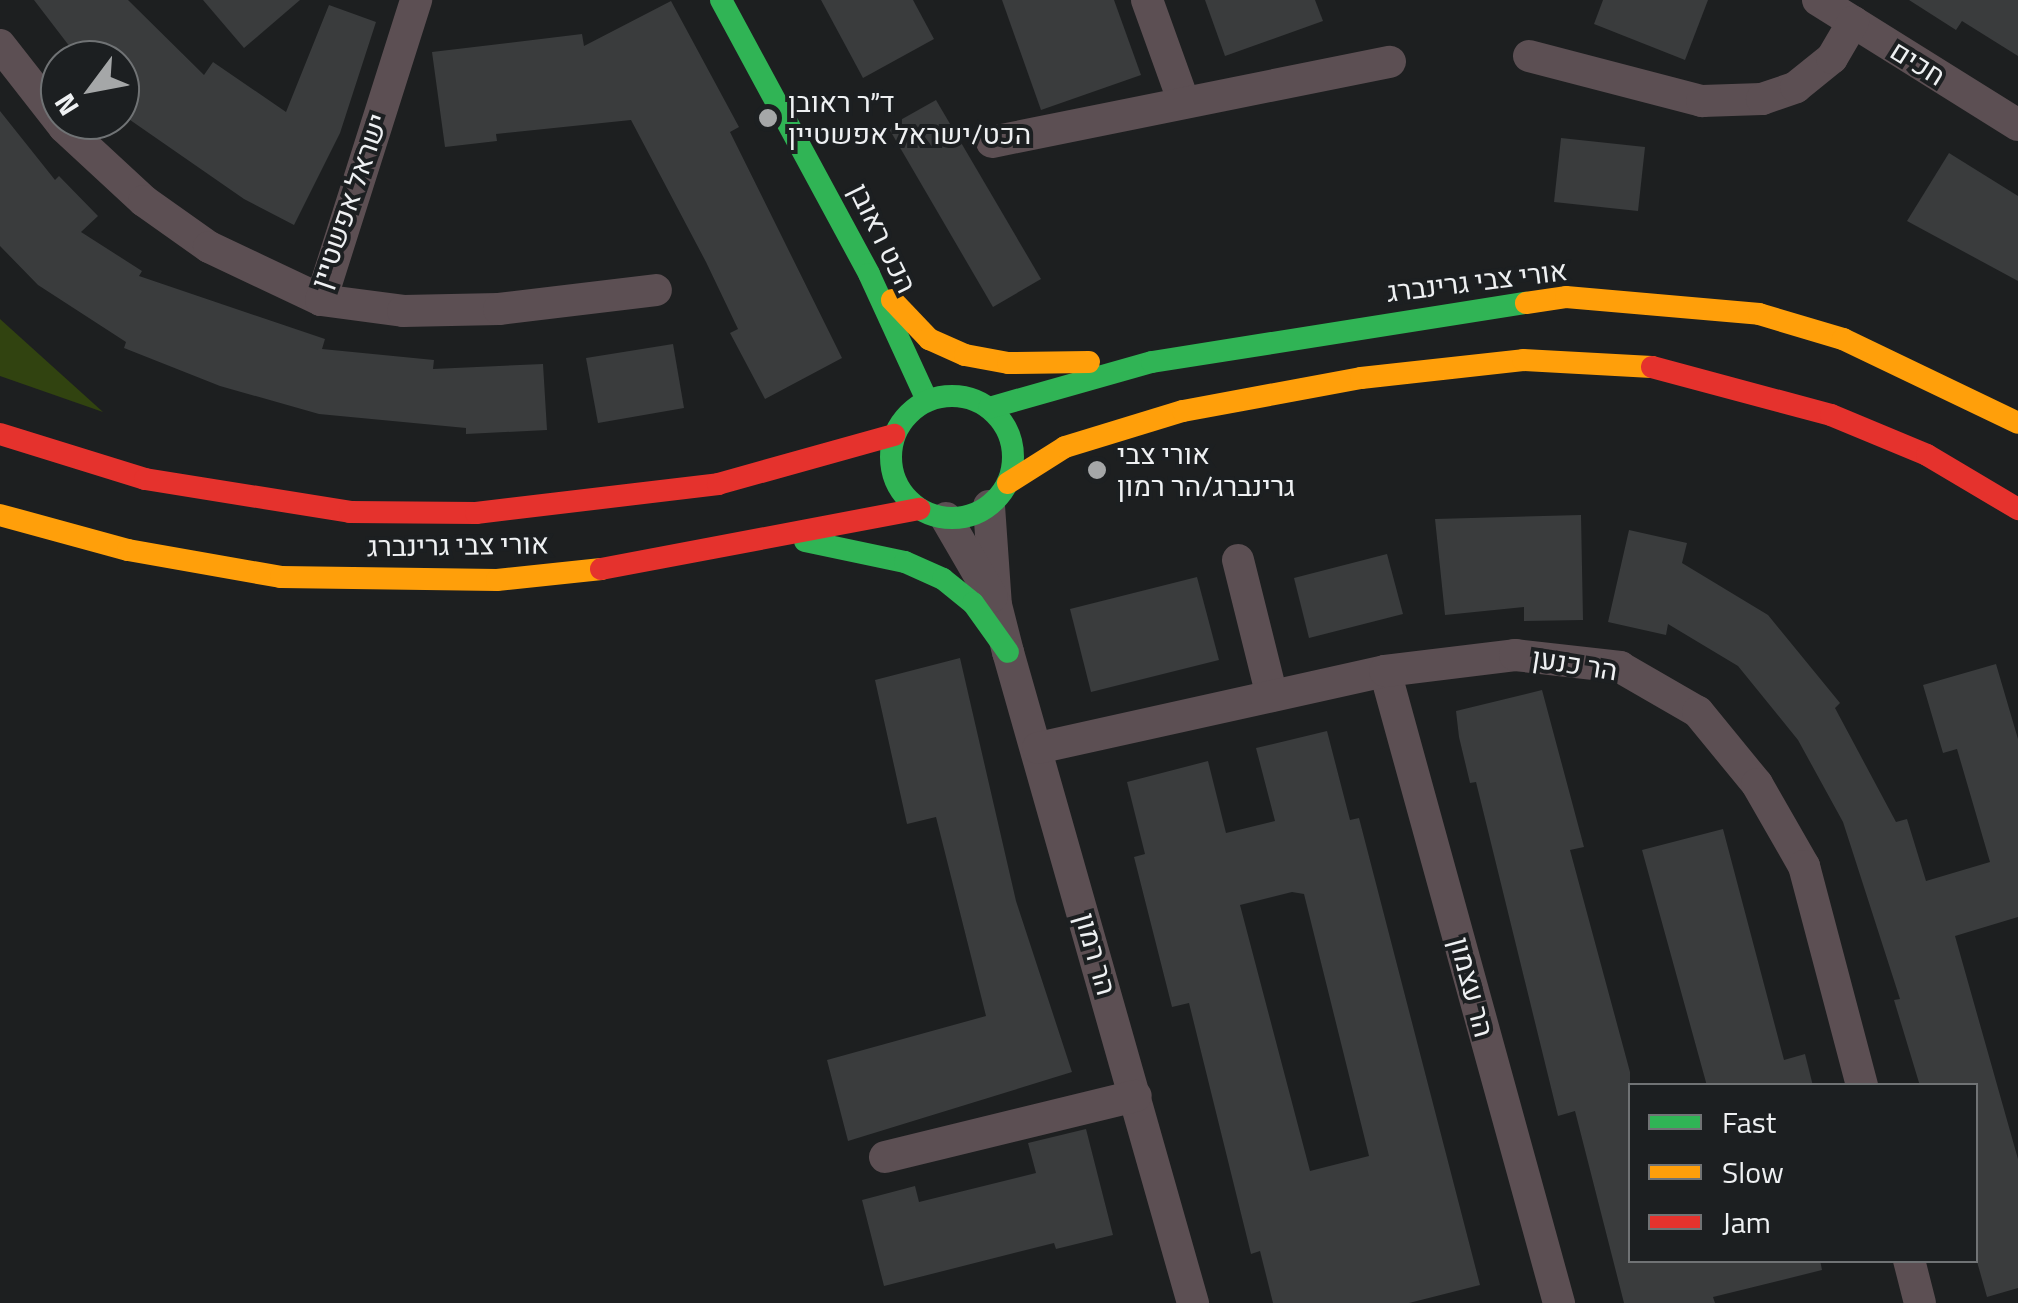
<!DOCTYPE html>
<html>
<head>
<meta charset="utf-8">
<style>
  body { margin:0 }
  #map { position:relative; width:2018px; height:1303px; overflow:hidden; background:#1d1f20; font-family:"Titillium Web",Heebo,sans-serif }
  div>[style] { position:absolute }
  .green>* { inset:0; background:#314310 }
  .building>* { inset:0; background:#3a3c3d }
  .street>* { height:32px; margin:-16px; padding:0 16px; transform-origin:16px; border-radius:16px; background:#5c4f53 }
  .fast>* { height:22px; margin:-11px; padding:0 11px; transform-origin:11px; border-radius:11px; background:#30b455 }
  .fast>.ring { margin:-11px; padding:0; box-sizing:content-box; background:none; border:22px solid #30b455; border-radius:50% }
  .slow>* { height:22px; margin:-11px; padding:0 11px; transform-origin:11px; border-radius:11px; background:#ff9f0a }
  .jam>* { height:22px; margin:-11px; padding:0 11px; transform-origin:11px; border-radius:11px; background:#e5322d }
  .dots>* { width:28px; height:28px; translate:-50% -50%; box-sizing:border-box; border:5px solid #1c1f21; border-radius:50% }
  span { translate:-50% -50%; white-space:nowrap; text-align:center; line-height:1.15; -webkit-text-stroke:8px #1c1f21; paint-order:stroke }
  .street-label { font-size:28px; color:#eef0f2 }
  .poi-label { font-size:28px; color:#eef0f2 }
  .left { translate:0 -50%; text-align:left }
  .legend { position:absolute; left:1628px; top:1083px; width:350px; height:180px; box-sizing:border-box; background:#1c1f21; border:2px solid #707375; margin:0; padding:12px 18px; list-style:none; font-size:30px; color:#eef0f2 }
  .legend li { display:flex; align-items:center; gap:20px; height:50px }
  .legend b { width:50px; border:2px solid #707375 }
  .north { position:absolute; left:40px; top:40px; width:100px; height:100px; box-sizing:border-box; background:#1c1f21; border:2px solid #707375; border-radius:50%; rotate:238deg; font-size:28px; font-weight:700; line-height:40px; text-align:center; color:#eef0f2 }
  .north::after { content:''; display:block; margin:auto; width:35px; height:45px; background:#a5a7a8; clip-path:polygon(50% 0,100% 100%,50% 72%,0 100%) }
</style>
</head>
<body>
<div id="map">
  <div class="green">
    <div style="clip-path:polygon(0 319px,103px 412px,0 376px)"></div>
  </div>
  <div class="building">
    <div style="clip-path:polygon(34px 0,128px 0,204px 75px,213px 62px,286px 112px,329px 5px,376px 22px,340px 133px,294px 225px,244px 199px,120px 113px,120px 60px,80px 60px)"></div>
    <div style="clip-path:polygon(203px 0,300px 0,244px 48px)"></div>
    <div style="clip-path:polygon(821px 0,913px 0,934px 39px,863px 78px)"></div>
    <div style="clip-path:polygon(1002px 0,1114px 0,1141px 75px,1041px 110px)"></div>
    <div style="clip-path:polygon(1205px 0,1315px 0,1323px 21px,1225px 56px)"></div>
    <div style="clip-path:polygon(1603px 0,1708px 0,1685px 60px,1594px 24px)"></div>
    <div style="clip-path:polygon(1909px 0,2018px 0,2018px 56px,1962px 21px,1956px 30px)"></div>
    <div style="clip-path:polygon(671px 1px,739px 127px,730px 132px,842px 358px,765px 399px,730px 333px,738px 329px,706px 262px,631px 120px,496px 134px,497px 141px,445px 147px,432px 52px,582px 34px,584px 46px)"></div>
    <div style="clip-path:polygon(936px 100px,1041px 279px,993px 307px,888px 127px)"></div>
    <div style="clip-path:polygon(0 111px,55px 180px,59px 176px,98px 216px,81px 232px,142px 271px,139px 276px,325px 339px,322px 349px,434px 360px,433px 369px,543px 364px,547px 430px,466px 434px,466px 428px,319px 414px,220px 386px,124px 348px,126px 342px,38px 285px,0 246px)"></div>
    <div style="clip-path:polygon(1561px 138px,1645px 147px,1638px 211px,1554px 202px)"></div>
    <div style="clip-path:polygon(1949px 153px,2018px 196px,2018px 281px,1907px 221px)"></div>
    <div style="clip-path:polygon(673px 344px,684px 408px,598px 423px,586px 358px)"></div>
    <div style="clip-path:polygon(1581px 515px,1583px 620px,1524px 621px,1524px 607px,1445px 615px,1435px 519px)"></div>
    <div style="clip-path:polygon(1629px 530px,1687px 543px,1682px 563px,1768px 615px,1840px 703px,1835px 708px,1896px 822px,1907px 819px,1926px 881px,1990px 862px,1957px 749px,1943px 753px,1923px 685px,1996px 664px,2018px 739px,2018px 917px,1955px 936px,2018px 1159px,2018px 1288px,1987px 1297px,1976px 1258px,1976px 1086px,1920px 1086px,1894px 1000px,1900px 999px,1843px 822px,1798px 740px,1738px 666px,1668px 624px,1666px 635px,1608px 622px)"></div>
    <div style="clip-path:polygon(1387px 554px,1403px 614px,1309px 638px,1294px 578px)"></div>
    <div style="clip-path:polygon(1197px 577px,1219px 660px,1091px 692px,1070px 609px)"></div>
    <div style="clip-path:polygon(960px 658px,1016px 901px,1072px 1072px,848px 1141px,827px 1060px,986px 1016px,936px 817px,907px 824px,875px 680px)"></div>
    <div style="clip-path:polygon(1542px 690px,1584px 847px,1570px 850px,1630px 1072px,1630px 1260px,1820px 1260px,1822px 1270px,1713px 1297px,1715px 1303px,1624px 1303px,1575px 1111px,1558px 1116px,1476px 782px,1470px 783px,1459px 737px,1456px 711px)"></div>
    <div style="clip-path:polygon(evenodd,1327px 731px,1350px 820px,1359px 818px,1480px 1285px,1409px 1303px,1273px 1303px,1260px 1251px,1251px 1254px,1189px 1003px,1172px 1007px,1134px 857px,1145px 854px,1127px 782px,1208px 761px,1226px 833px,1275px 821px,1256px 748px,1327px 731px,1292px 892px,1304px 894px,1369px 1156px,1310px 1171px,1240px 905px,1292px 892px)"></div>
    <div style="clip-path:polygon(1723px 829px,1784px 1060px,1805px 1054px,1813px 1086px,1707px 1086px,1642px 850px)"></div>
    <div style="clip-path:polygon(1086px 1129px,1113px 1235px,1056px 1249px,1054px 1243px,884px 1286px,862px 1200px,915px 1186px,919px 1202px,1036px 1173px,1028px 1143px)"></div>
  </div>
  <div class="street">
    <div style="left:1147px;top:0;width:109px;rotate:70.2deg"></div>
    <div style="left:1818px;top:0;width:236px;rotate:32deg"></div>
    <div style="left:0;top:45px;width:104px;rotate:52deg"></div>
    <div style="left:64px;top:127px;width:109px;rotate:42.8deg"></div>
    <div style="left:144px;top:201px;width:80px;rotate:35.3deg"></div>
    <div style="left:209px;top:247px;width:124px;rotate:25.3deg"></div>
    <div style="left:321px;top:300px;width:315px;rotate:-72.4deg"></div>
    <div style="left:1529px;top:56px;width:179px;rotate:14.6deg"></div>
    <div style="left:1702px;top:101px;width:60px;rotate:-1.9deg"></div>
    <div style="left:1762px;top:99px;width:36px;rotate:-19deg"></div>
    <div style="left:1796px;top:87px;width:46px;rotate:-38.9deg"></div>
    <div style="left:1832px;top:58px;width:42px;rotate:-59.7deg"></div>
    <div style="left:992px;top:142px;width:406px;rotate:-11.4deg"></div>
    <div style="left:321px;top:300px;width:83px;rotate:7.6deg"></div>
    <div style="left:403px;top:311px;width:96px;rotate:-1.2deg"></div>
    <div style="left:499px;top:309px;width:158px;rotate:-6.9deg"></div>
    <div style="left:989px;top:506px;width:99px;rotate:86deg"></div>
    <div style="left:996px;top:605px;width:49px;rotate:75.7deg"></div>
    <div style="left:1008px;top:652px;width:677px;rotate:74.14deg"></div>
    <div style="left:946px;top:518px;width:91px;rotate:59.8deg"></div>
    <div style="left:1238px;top:560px;width:140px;rotate:76deg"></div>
    <div style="left:1385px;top:671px;width:656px;rotate:74.61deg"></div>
    <div style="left:1038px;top:748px;width:355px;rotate:-12.5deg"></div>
    <div style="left:1385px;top:671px;width:131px;rotate:-7deg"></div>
    <div style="left:1515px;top:655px;width:106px;rotate:6.5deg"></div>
    <div style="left:1620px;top:667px;width:90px;rotate:30deg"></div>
    <div style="left:1698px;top:712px;width:93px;rotate:50.7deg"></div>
    <div style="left:1757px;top:784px;width:95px;rotate:60.2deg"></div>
    <div style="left:1804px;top:866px;width:228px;rotate:75.2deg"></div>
    <div style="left:885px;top:1157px;width:258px;rotate:-13.7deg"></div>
    <div style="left:1909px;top:1260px;width:44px;rotate:75.7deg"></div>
  </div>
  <div class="fast">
    <div style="left:721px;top:0;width:311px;rotate:61.6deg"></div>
    <div style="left:869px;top:274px;width:139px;rotate:65.3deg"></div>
    <div class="ring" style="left:891px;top:396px;width:100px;height:100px"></div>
    <div style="left:989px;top:408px;width:169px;rotate:-15.8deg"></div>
    <div style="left:1152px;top:362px;width:379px;rotate:-9deg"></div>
    <div style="left:805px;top:541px;width:102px;rotate:11.9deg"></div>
    <div style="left:905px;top:562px;width:42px;rotate:24.1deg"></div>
    <div style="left:943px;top:579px;width:38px;rotate:39deg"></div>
    <div style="left:973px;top:603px;width:60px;rotate:54.5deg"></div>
  </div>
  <div class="slow">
    <div style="left:892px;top:300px;width:54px;rotate:46.5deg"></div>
    <div style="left:929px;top:339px;width:39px;rotate:24deg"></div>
    <div style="left:965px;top:355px;width:44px;rotate:10.5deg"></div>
    <div style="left:1008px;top:363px;width:81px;rotate:-0.7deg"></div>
    <div style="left:1526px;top:303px;width:40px;rotate:-8.5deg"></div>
    <div style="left:1566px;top:297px;width:194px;rotate:5deg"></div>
    <div style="left:1759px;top:314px;width:88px;rotate:16.6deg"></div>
    <div style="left:1843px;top:339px;width:194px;rotate:25.6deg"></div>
    <div style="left:1008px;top:483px;width:67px;rotate:-32.3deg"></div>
    <div style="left:1065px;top:447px;width:123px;rotate:-17deg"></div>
    <div style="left:1183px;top:411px;width:181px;rotate:-10.5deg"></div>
    <div style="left:1361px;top:378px;width:163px;rotate:-6.3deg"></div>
    <div style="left:1523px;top:360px;width:129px;rotate:3.1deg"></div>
    <div style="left:0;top:515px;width:133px;rotate:15.3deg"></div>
    <div style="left:128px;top:550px;width:155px;rotate:10deg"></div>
    <div style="left:281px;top:577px;width:216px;rotate:0.8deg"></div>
    <div style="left:497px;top:580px;width:105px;rotate:-6deg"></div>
  </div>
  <div class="jam">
    <div style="left:1652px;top:367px;width:185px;rotate:15deg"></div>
    <div style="left:1831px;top:415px;width:104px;rotate:22.6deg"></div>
    <div style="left:1927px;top:455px;width:106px;rotate:30.7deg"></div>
    <div style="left:0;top:434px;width:152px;rotate:17.2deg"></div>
    <div style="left:145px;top:479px;width:208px;rotate:9.1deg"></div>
    <div style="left:350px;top:512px;width:126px;rotate:0.5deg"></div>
    <div style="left:476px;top:513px;width:244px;rotate:-6.8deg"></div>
    <div style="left:718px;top:484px;width:183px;rotate:-15.6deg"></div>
    <div style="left:601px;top:569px;width:324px;rotate:-10.7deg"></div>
  </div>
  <div class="dots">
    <div style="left:768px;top:118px;background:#a5a7a8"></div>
    <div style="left:1097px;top:470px;background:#a5a7a8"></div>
  </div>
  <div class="street-label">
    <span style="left:1918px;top:63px;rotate:32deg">חכים</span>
    <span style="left:349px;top:201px;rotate:-71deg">ישראל אפשטיין</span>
    <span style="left:883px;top:238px;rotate:64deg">הכט ראובן</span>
    <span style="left:1477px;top:281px;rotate:-7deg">אורי צבי גרינברג</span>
    <span style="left:458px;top:545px;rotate:-1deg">אורי צבי גרינברג</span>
    <span style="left:1575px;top:664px;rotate:9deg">הר כנען</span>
    <span style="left:1096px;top:954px;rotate:74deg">הר רמון</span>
    <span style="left:1472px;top:987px;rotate:75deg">הר עצמון</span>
  </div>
  <div class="poi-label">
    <span class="left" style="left:788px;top:118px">ד״ר ראובן<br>הכט/ישראל אפשטיין</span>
    <span class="left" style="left:1117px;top:470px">אורי צבי<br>גרינברג/הר רמון</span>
  </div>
  <ul class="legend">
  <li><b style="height:12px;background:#30b455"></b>Fast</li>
  <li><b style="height:12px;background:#ff9f0a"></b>Slow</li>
  <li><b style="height:12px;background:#e5322d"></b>Jam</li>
  </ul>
  <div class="north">N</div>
</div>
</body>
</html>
